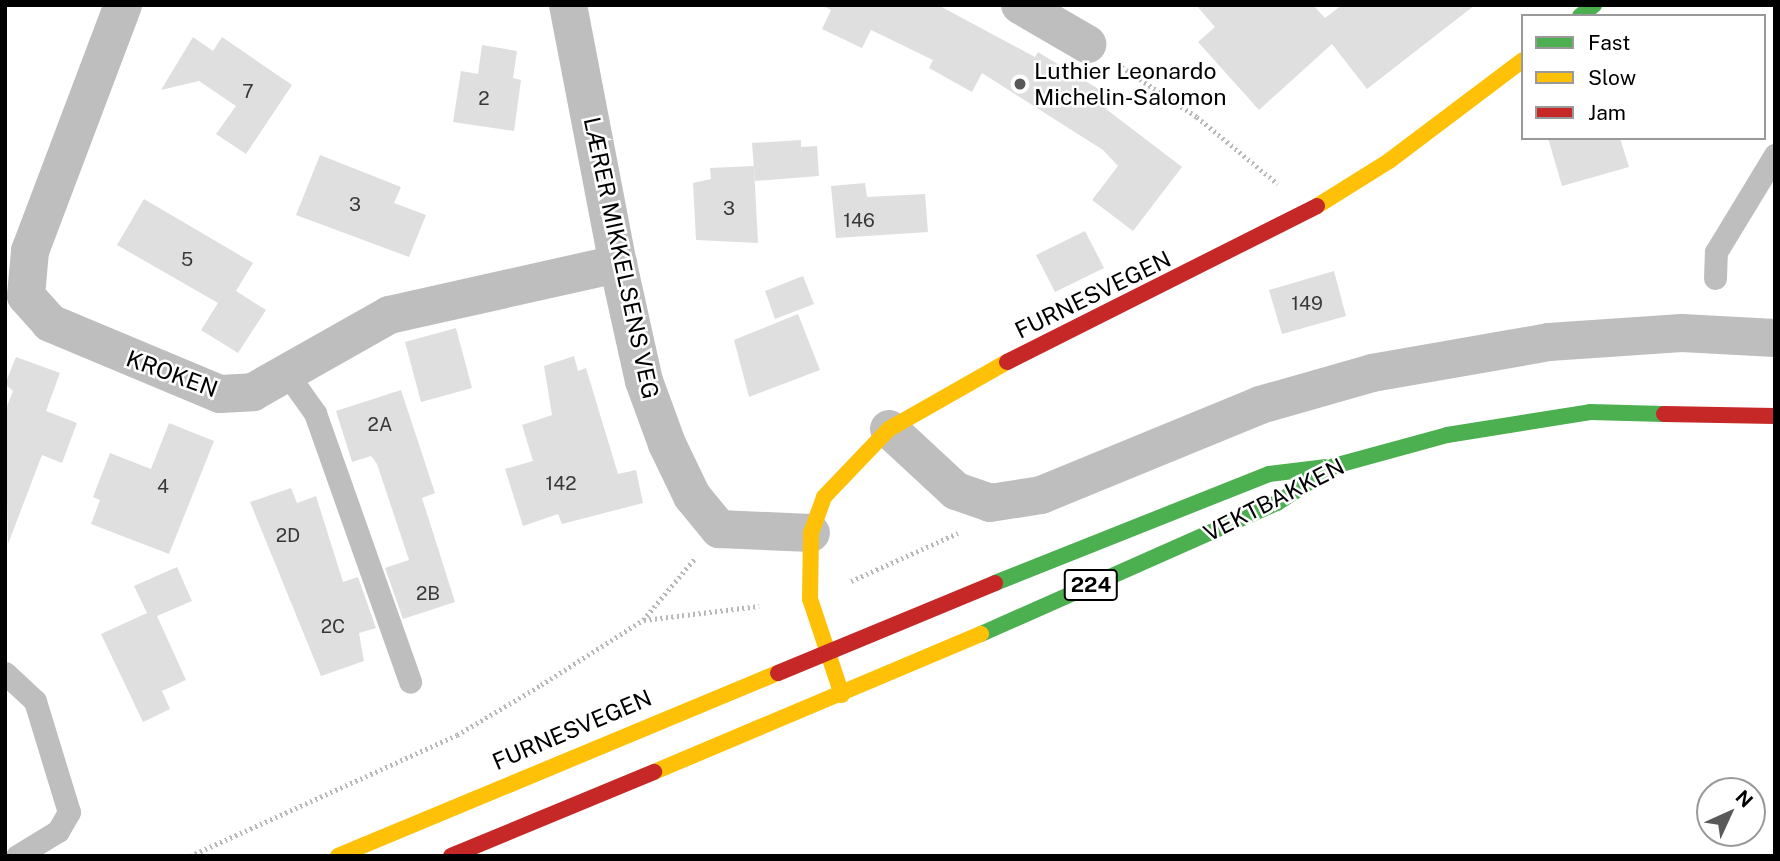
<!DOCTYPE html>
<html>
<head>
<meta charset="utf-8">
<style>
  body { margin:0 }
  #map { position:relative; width:1780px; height:861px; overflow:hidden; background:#fff; font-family:"Public Sans",sans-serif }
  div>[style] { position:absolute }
  .building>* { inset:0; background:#dfdfdf }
  .path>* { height:4.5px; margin-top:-2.25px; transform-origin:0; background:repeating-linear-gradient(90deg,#b9b9b9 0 2px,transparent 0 5.5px) }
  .lane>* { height:23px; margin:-11.5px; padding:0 11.5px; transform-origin:11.5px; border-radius:11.5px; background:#bebebe }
  .street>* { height:38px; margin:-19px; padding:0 19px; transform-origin:19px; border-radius:19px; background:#bebebe }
  .fast>* { height:16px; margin:-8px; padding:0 8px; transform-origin:8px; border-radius:8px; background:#4caf50 }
  .slow>* { height:16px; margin:-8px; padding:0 8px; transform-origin:8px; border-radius:8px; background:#ffc107 }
  .jam>* { height:16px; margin:-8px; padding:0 8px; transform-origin:8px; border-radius:8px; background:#c62828 }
  .dots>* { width:19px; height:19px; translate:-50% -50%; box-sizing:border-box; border:4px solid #fff; border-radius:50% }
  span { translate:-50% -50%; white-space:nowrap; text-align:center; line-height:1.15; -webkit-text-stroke:5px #fff; paint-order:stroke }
  .number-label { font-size:19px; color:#383838 }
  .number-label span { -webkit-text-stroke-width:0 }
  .shield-label span { padding:2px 5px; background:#fff; border:2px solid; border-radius:5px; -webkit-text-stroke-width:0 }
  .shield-label { font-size:21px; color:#000; font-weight:700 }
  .poi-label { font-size:23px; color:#000 }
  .left { translate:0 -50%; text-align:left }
  .street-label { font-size:23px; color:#000 }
  .frame { position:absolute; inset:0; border:7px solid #000; pointer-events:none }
  .legend { position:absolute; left:1521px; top:14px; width:245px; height:126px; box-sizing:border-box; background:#fff; border:2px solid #999; margin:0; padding:9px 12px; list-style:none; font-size:21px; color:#000 }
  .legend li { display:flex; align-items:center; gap:14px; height:35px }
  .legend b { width:35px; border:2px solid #999 }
  .north { position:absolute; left:1696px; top:777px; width:70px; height:70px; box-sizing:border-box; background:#fff; border:2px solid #999; border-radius:50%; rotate:45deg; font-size:19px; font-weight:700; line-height:28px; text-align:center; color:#000 }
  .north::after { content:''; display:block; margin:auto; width:24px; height:32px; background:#595959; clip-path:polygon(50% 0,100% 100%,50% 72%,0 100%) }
</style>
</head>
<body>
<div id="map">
  <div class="building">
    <div style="clip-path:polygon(821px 5px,938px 5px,1035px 57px,1038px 52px,1113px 98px,1106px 109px,1182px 167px,1133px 231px,1092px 200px,1118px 166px,1103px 150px,982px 73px,972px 92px,929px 68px,933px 60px,871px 30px,862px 48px,822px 29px,831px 10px)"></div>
    <div style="clip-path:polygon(1196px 5px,1313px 5px,1325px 18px,1342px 5px,1475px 5px,1367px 89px,1332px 44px,1259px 110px,1198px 42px,1215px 27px)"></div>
    <div style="clip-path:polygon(193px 37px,213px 51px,222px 37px,292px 85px,246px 154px,216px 134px,236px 106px,199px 81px,161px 90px)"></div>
    <div style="clip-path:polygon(482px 45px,517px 51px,513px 78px,521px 80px,514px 131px,453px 122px,461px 71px,478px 74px)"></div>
    <div style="clip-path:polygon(1548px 138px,1620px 138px,1629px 167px,1562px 186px)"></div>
    <div style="clip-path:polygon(801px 140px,801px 147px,817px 146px,819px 176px,755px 181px,752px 143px)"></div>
    <div style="clip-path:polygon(320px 155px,401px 187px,394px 203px,426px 215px,409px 257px,296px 215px)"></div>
    <div style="clip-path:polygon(754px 166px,758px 243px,696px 240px,693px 183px,711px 179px,710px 168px)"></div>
    <div style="clip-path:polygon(865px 183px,867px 197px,925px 194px,928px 232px,836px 238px,831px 186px)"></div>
    <div style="clip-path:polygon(144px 199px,253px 263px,236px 291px,266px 310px,238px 353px,201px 330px,218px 303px,117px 245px)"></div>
    <div style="clip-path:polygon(1085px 231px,1104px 268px,1055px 292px,1036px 255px)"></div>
    <div style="clip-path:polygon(1334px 271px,1346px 316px,1282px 334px,1269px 290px)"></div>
    <div style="clip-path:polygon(803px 276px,814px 304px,775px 319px,765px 291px)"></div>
    <div style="clip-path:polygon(798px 314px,820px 370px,749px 397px,734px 340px)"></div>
    <div style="clip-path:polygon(456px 328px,472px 388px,421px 402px,405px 342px)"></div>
    <div style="clip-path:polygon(574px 356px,578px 371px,586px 368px,618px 474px,636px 470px,643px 503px,562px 524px,558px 514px,523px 526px,505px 469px,533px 461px,522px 425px,552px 415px,544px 366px)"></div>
    <div style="clip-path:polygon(16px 357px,60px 373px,46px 411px,77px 423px,62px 463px,42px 455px,8px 544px,5px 411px,13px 391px,5px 384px)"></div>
    <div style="clip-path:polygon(401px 390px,435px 493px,422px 498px,455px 602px,403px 619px,385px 568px,409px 560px,377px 464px,371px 456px,352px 462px,336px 411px)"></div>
    <div style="clip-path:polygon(169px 423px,214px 441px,169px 554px,91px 524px,100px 500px,93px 497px,110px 453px,151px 469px)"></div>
    <div style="clip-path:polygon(291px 488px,297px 503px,316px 496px,343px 582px,358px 577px,376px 628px,359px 633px,364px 661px,321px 676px,250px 502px)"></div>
    <div style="clip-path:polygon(177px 567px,192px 601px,157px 616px,186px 680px,162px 691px,170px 709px,143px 722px,101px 634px,147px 613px,134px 586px)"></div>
  </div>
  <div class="path">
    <div style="left:1117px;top:64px;width:96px;rotate:33.5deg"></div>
    <div style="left:1197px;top:117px;width:105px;rotate:39.6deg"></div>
    <div style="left:851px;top:581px;width:117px;rotate:-24.2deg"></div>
    <div style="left:644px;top:620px;width:116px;rotate:-6.9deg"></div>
    <div style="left:190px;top:856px;width:293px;rotate:-24.4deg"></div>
    <div style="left:457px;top:735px;width:98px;rotate:-30.8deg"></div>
    <div style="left:541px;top:685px;width:121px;rotate:-32.5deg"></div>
    <div style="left:643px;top:620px;width:82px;rotate:-49.9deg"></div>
  </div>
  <div class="lane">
    <div style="left:1715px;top:278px;width:26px;rotate:-88deg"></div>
    <div style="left:1716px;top:252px;width:114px;rotate:-58.7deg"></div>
    <div style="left:288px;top:375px;width:47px;rotate:54.6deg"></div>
    <div style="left:315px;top:413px;width:285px;rotate:70.5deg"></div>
    <div style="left:5px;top:673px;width:41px;rotate:43deg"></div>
    <div style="left:35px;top:701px;width:116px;rotate:73deg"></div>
    <div style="left:69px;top:812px;width:22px;rotate:120deg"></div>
    <div style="left:58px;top:831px;width:48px;rotate:148.6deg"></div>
  </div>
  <div class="street">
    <div style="left:123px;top:5px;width:263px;rotate:110.7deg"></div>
    <div style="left:30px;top:251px;width:45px;rotate:95.1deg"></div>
    <div style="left:26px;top:296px;width:36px;rotate:48deg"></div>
    <div style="left:50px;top:323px;width:184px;rotate:22.7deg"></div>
    <div style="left:220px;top:394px;width:33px;rotate:-3deg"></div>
    <div style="left:253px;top:392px;width:156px;rotate:-29.5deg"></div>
    <div style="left:389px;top:315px;width:235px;rotate:-12.6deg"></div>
    <div style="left:568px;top:5px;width:264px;rotate:79.1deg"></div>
    <div style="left:618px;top:264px;width:120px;rotate:77.5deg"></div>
    <div style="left:644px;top:381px;width:67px;rotate:69.9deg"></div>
    <div style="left:667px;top:444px;width:58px;rotate:64.3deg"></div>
    <div style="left:692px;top:496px;width:43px;rotate:50.7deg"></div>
    <div style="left:719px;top:529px;width:92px;rotate:2.5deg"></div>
    <div style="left:1020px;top:5px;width:78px;rotate:30.2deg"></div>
    <div style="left:889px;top:429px;width:91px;rotate:42.8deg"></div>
    <div style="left:956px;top:491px;width:36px;rotate:19deg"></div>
    <div style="left:990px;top:503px;width:52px;rotate:-8.9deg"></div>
    <div style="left:1041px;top:495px;width:237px;rotate:-22.3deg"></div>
    <div style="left:1260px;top:405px;width:116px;rotate:-15.9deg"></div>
    <div style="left:1372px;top:373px;width:180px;rotate:-9.9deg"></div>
    <div style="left:1549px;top:342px;width:133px;rotate:-3.9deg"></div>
    <div style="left:1682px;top:333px;width:93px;rotate:3.1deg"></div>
  </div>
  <div class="fast">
    <div style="left:1580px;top:16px;width:18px;rotate:-38deg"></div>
    <div style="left:995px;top:583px;width:295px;rotate:-21.7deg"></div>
    <div style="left:1269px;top:474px;width:56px;rotate:-7.1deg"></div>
    <div style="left:981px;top:634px;width:324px;rotate:-23.9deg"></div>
    <div style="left:1277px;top:503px;width:68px;rotate:-33deg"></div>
    <div style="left:1334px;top:466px;width:117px;rotate:-15.3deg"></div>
    <div style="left:1447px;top:435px;width:145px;rotate:-9.1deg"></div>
    <div style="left:1590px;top:412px;width:74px;rotate:1.5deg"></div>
  </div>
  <div class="slow">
    <div style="left:1317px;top:206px;width:85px;rotate:-32deg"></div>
    <div style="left:1389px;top:161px;width:168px;rotate:-37deg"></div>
    <div style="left:842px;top:695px;width:101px;rotate:-108.4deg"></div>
    <div style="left:810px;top:599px;width:66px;rotate:-89.1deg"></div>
    <div style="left:811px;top:533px;width:38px;rotate:-70deg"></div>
    <div style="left:824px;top:497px;width:94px;rotate:-46.3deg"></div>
    <div style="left:889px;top:429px;width:136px;rotate:-29.6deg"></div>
    <div style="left:654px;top:772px;width:355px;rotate:-22.9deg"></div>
    <div style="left:338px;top:856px;width:477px;rotate:-22.6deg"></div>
  </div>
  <div class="jam">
    <div style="left:1007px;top:362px;width:347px;rotate:-26.7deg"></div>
    <div style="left:1664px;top:414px;width:111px;rotate:1deg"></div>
    <div style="left:778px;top:673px;width:235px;rotate:-22.5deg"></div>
    <div style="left:451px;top:856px;width:220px;rotate:-22.5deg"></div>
  </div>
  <div class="dots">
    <div style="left:1020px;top:84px;background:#595959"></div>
  </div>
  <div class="number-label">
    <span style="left:248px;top:92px">7</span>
    <span style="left:484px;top:99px">2</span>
    <span style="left:355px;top:205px">3</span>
    <span style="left:729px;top:209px">3</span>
    <span style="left:859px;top:221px">146</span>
    <span style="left:187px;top:260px">5</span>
    <span style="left:1307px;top:304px">149</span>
    <span style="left:380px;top:425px">2A</span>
    <span style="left:561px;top:484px">142</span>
    <span style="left:163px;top:487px">4</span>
    <span style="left:288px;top:536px">2D</span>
    <span style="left:428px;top:594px">2B</span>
    <span style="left:333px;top:627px">2C</span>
  </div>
  <div class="shield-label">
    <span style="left:1091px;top:585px">224</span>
  </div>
  <div class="poi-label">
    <span class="left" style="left:1034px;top:84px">Luthier Leonardo<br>Michelin-Salomon</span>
  </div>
  <div class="street-label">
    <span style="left:621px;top:258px;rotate:78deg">LÆRER MIKKELSENS VEG</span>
    <span style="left:1093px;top:295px;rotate:-26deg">FURNESVEGEN</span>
    <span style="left:172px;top:374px;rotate:20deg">KROKEN</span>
    <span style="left:1274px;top:500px;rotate:-27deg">VEKTBAKKEN</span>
    <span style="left:572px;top:730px;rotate:-23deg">FURNESVEGEN</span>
  </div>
  <div class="frame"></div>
  <ul class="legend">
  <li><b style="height:9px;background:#4caf50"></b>Fast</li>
  <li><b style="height:9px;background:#ffc107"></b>Slow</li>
  <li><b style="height:9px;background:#c62828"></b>Jam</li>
  </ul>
  <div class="north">N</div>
</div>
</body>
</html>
